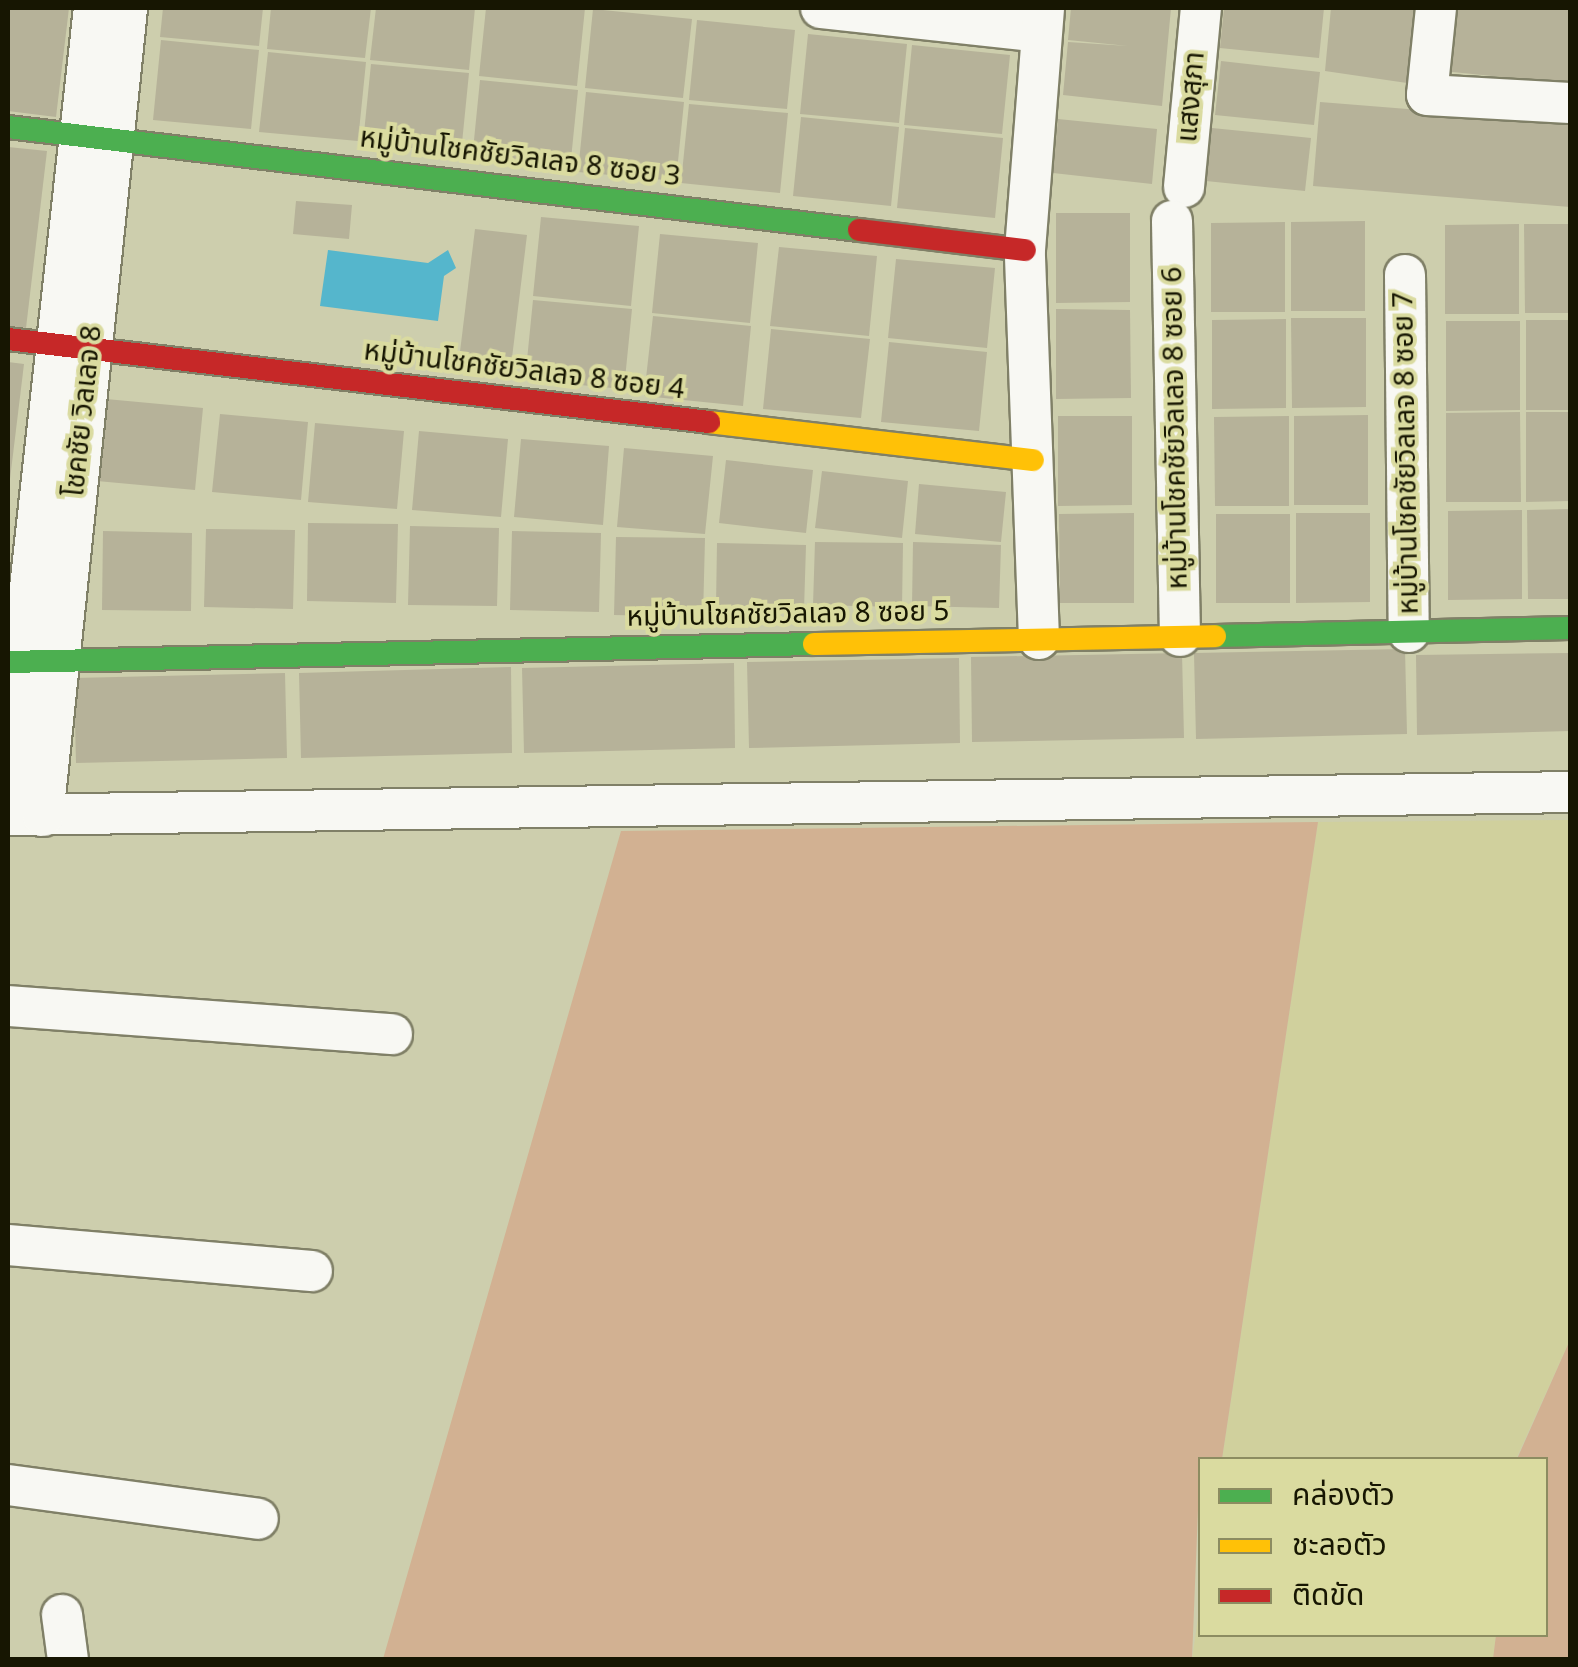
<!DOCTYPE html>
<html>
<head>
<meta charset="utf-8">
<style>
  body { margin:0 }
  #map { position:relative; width:1578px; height:1667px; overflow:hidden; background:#cdcead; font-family:Georgia,"Noto Sans Thai",serif }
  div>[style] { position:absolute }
  .built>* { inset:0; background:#d0d09d }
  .green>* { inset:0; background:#d2b192 }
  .water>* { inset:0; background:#55b6cc }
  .building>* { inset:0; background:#b6b299 }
  .roads { filter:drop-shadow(2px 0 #808067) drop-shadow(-2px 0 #808067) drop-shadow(0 2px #808067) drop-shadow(0 -2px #808067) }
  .street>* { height:40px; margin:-20px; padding:0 20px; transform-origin:20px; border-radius:20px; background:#f8f8f3 }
  .fast>* { height:22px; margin:-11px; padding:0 11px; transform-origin:11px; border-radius:11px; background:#4caf50 }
  .slow>* { height:22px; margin:-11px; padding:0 11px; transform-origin:11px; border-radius:11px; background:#ffc107 }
  .jam>* { height:22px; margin:-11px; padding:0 11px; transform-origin:11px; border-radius:11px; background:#c62828 }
  span { translate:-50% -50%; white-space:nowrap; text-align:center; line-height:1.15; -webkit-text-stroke:8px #dadba0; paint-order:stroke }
  .street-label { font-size:28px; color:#171602 }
  .frame { position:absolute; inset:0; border:10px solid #171602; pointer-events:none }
  .legend { position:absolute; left:1198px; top:1457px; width:350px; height:180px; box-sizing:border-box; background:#dadba0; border:2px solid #8c8c61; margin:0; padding:12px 18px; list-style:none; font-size:30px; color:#171602 }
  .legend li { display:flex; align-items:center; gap:20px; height:50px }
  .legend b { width:50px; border:2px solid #8c8c61 }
</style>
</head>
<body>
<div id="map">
  <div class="built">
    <div style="clip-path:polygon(1570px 820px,1570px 1340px,1516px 1459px,1222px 1460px,1318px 822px)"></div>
    <div style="clip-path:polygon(1200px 1603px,1200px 1634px,1496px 1635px,1493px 1659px,1192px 1660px)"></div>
  </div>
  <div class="green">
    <div style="clip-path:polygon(1318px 822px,1222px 1459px,1200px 1460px,1192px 1659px,383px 1659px,621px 831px)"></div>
    <div style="clip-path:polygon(1570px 1340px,1570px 1659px,1493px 1659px,1496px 1635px,1546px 1634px,1546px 1460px,1517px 1459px)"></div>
  </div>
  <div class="water">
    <div style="clip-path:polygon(328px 250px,428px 263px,448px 250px,456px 268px,444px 276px,438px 321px,320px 306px)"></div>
  </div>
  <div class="building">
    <div style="clip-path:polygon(8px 8px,69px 8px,56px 117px,8px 111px)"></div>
    <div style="clip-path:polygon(163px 8px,263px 8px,259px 46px,160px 37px)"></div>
    <div style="clip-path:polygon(271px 8px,371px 8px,365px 58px,267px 49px)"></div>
    <div style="clip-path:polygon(376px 8px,475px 8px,469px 70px,370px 60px)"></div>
    <div style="clip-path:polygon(486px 8px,585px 8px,577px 86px,479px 76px)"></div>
    <div style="clip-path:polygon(1071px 8px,1171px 8px,1162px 106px,1063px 95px,1068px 42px,1128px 46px,1068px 40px)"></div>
    <div style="clip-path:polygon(1224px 8px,1324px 8px,1319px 58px,1220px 48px)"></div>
    <div style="clip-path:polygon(1331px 8px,1415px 8px,1407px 83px,1325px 71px)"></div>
    <div style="clip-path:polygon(1449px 8px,1570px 8px,1570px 84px,1443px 71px)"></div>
    <div style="clip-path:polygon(593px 9px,692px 19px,683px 98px,585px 88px)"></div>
    <div style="clip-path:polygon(697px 20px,795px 30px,787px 109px,689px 100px)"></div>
    <div style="clip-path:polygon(808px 34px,907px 44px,899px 123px,800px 114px)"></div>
    <div style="clip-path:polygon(161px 40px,259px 50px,251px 129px,153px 120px)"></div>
    <div style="clip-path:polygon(912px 45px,1010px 55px,1002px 134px,904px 125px)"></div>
    <div style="clip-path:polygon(268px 52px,366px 62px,358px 141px,259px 132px)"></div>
    <div style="clip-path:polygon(1221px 61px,1320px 72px,1314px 125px,1215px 115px)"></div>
    <div style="clip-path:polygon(371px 64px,469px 73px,461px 153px,363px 143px)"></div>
    <div style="clip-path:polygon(480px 80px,578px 90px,570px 169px,472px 160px)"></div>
    <div style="clip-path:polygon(586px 92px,684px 102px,676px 181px,578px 172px)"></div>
    <div style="clip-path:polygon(1320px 102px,1570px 122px,1570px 207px,1313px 186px)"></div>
    <div style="clip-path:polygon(689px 104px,788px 113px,780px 193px,681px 183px)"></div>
    <div style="clip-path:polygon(801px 117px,899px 127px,891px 206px,793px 196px)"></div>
    <div style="clip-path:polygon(1058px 119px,1157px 129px,1152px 184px,1053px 173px)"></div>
    <div style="clip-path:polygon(905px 128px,1003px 138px,995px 218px,897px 208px)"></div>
    <div style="clip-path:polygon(1212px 128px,1311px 138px,1305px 191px,1206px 181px)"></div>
    <div style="clip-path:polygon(8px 147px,47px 151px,26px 328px,8px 326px)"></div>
    <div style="clip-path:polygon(296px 201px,352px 205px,349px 239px,293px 234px)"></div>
    <div style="clip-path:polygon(1056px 213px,1130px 213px,1130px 302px,1056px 303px)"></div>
    <div style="clip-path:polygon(541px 217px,639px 226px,631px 306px,533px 296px)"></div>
    <div style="clip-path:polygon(1365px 221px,1365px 311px,1291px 311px,1291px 222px)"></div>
    <div style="clip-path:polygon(1285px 222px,1285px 312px,1211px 312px,1211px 223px)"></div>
    <div style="clip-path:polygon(1519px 224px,1519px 314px,1445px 314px,1445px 225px)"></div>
    <div style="clip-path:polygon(1524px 224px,1570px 224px,1570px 313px,1525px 313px)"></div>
    <div style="clip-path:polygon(475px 229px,527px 235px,511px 366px,459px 360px)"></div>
    <div style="clip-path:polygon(660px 234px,758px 243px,750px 323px,652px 313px)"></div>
    <div style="clip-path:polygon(779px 247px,877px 256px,869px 336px,770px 326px)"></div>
    <div style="clip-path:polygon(896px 259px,995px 268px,987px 348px,888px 338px)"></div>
    <div style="clip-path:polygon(533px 300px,632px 309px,624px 389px,525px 380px)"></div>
    <div style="clip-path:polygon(1056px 309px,1130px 310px,1131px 398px,1056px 399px)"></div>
    <div style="clip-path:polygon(653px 316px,751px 326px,743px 406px,644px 396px)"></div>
    <div style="clip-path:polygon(1291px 318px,1366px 318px,1366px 407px,1292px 408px)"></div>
    <div style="clip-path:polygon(1286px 319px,1286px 408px,1212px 409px,1212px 320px)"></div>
    <div style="clip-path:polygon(1526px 320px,1570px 320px,1570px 410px,1526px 410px)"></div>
    <div style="clip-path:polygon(1446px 321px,1520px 321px,1520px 410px,1446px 411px)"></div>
    <div style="clip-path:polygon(771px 329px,870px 339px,861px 418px,763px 409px)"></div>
    <div style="clip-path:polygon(889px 342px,987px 352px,979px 431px,881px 422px)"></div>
    <div style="clip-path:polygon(8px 362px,24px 364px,10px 479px,8px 479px)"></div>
    <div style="clip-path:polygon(106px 399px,203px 408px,195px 490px,97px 481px)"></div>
    <div style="clip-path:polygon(1520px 412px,1521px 502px,1446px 502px,1446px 413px)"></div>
    <div style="clip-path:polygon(1526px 412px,1570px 412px,1570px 501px,1526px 502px)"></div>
    <div style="clip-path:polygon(220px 414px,308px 422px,301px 500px,212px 492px)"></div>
    <div style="clip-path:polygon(1368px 415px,1368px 505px,1294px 505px,1294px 416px)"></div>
    <div style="clip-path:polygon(1058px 416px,1132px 416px,1132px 505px,1058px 506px)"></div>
    <div style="clip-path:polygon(1289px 416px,1289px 506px,1215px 506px,1214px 417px)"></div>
    <div style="clip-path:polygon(315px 423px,404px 431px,397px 509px,308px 502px)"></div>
    <div style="clip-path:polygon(419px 431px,508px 439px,501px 517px,412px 510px)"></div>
    <div style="clip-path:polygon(521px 439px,609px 446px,603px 525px,514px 517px)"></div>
    <div style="clip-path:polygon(624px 448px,713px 456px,705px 534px,617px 527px)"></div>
    <div style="clip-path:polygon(726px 460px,813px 470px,806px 533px,719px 523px)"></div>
    <div style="clip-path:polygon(822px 471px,908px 481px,902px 538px,815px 528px)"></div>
    <div style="clip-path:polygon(919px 484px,1006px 492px,1001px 542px,915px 534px)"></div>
    <div style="clip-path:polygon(1570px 509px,1570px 599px,1528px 599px,1527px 510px)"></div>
    <div style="clip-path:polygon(1522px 510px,1522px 599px,1448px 600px,1448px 511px)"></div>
    <div style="clip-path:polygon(1134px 513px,1134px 603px,1060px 603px,1059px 514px)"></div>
    <div style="clip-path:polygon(1296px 513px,1370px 513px,1370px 602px,1296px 603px)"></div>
    <div style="clip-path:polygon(1216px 514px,1290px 514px,1290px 603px,1216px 603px)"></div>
    <div style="clip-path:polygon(308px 523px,398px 524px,396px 603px,307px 601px)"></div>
    <div style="clip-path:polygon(410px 526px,499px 528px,497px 606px,408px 605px)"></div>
    <div style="clip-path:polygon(206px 529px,295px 530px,293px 609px,204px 607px)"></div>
    <div style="clip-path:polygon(103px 531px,192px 533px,191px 611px,102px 610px)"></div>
    <div style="clip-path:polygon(512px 531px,601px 533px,599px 612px,510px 610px)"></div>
    <div style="clip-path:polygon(616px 537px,705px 538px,703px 617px,614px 615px)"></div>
    <div style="clip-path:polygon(815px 542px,903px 543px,902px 607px,813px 605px)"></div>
    <div style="clip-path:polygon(913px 542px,1001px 545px,999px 608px,912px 606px)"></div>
    <div style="clip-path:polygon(717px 543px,806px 545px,804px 609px,716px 606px)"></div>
    <div style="clip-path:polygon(1405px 649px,1407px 734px,1196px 739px,1194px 653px)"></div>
    <div style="clip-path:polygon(1182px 653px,1184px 738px,972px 742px,971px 657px)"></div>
    <div style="clip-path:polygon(1570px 653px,1570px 731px,1417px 735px,1416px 655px)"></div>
    <div style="clip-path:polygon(959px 658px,960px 743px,749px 748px,747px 662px)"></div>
    <div style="clip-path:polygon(734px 663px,735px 748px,524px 753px,522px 668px)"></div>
    <div style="clip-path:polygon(511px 667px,512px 753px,301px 758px,299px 673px)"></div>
    <div style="clip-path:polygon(285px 673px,287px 758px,76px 763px,74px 678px)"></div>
  </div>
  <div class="roads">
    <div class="street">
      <div style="left:821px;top:8px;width:221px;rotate:6.2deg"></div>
      <div style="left:1436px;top:8px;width:87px;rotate:95.9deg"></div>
      <div style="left:1427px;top:95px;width:143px;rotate:3.2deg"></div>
      <div style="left:1184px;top:187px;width:180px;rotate:-84.6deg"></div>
      <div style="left:1172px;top:221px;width:415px;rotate:88.9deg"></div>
      <div style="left:1405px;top:275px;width:357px;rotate:89.4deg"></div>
      <div style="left:1039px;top:639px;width:389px;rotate:-92.1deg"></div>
      <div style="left:1025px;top:250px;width:243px;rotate:-85.5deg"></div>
      <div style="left:8px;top:787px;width:784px;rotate:-83.7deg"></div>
      <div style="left:8px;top:815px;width:1562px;rotate:-0.84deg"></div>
      <div style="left:43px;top:816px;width:812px;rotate:-84.06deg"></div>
      <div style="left:8px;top:1006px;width:385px;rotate:4.2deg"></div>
      <div style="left:8px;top:1245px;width:305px;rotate:4.9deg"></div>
      <div style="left:8px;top:1485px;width:252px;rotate:7.7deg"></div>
      <div style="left:62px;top:1615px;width:45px;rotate:82.4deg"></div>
    </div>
    <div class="fast">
      <div style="left:8px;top:127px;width:857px;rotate:6.9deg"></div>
      <div style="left:1215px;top:636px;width:355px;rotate:-1.3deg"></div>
      <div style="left:8px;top:662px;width:806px;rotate:-1.28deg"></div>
    </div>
    <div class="slow">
      <div style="left:709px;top:422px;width:326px;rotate:6.7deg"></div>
      <div style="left:814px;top:644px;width:401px;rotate:-1.1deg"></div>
    </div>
    <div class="jam">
      <div style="left:859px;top:230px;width:167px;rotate:6.9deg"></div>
      <div style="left:8px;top:339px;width:706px;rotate:6.75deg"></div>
    </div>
  </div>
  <div class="street-label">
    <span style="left:1192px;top:97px;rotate:-85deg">แสงสุภา</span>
    <span style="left:520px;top:158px;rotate:7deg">หมู่บ้านโชคชัยวิลเลจ 8 ซอย 3</span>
    <span style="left:524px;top:371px;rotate:7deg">หมู่บ้านโชคชัยวิลเลจ 8 ซอย 4</span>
    <span style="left:84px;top:411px;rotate:-84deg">โชคชัย วิลเลจ 8</span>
    <span style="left:1176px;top:428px;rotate:-91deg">หมู่บ้านโชคชัยวิลเลจ 8 ซอย 6</span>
    <span style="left:1407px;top:453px;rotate:-91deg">หมู่บ้านโชคชัยวิลเลจ 8 ซอย 7</span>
    <span style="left:788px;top:615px;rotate:-1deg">หมู่บ้านโชคชัยวิลเลจ 8 ซอย 5</span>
  </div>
  <div class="frame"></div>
  <ul class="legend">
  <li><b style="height:12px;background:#4caf50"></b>คล่องตัว</li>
  <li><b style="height:12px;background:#ffc107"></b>ชะลอตัว</li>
  <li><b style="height:12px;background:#c62828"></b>ติดขัด</li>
  </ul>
</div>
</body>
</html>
